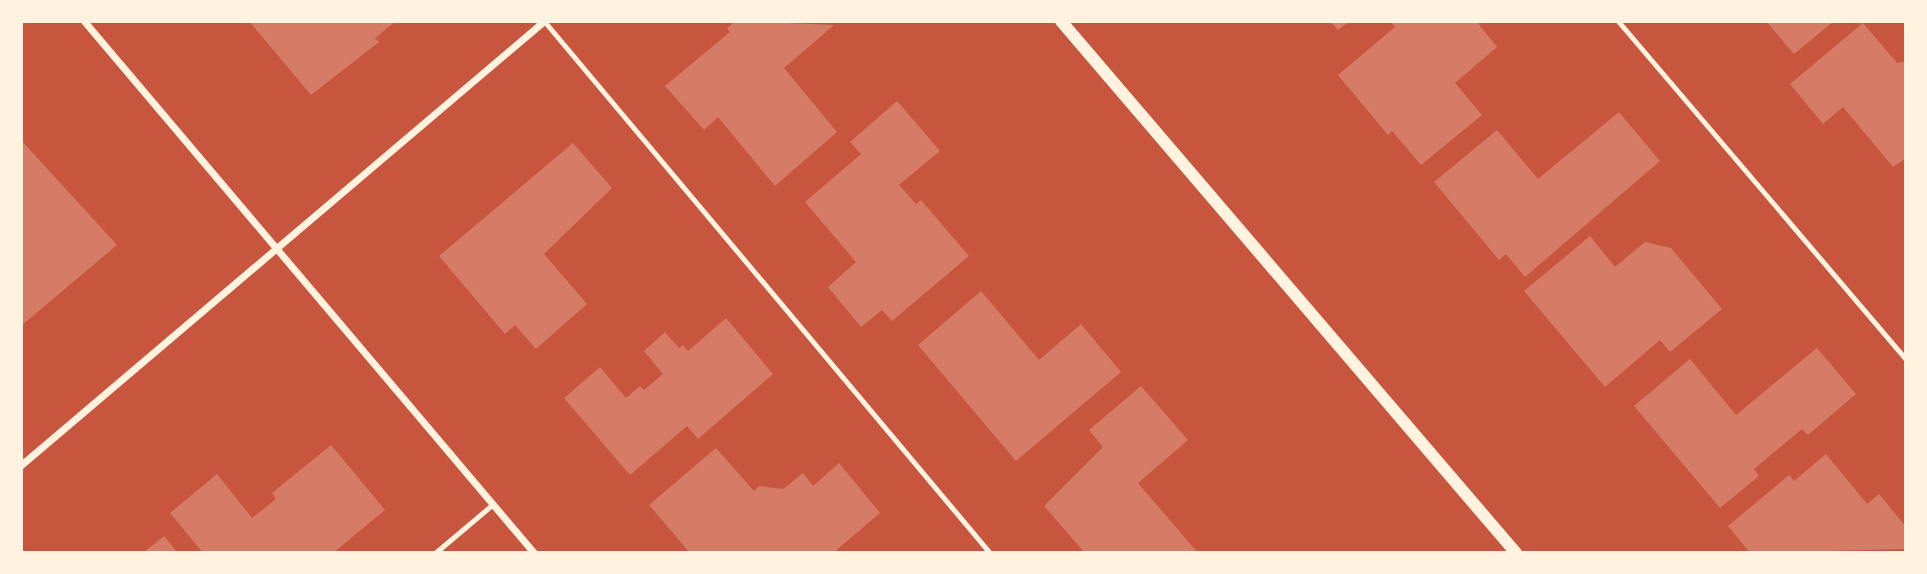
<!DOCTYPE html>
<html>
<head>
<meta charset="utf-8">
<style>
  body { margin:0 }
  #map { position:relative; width:1927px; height:574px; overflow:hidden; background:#c8553d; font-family:"Varela Round",sans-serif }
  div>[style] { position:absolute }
  .building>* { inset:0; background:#d67c66 }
  .service>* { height:5px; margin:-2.5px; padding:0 2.5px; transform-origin:2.5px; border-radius:2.5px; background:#fff3e0 }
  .minor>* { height:7px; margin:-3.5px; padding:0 3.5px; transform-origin:3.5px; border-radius:3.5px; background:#fff3e0 }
  .tertiary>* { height:12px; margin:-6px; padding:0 6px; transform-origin:6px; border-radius:6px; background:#fff3e0 }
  span { translate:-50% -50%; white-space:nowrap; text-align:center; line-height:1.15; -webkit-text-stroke:6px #fff3e0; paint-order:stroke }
  .frame { position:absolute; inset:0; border:23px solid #fff3e0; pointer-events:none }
</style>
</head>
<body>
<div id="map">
  <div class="building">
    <div style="clip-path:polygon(249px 21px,396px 21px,375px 38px,379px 42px,311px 95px)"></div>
    <div style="clip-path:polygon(736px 21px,834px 25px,784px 68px,837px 132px,775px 186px,718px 117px,704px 130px,665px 86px,730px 32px,727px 28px)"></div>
    <div style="clip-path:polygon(1330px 21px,1350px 21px,1338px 30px)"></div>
    <div style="clip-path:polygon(1390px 21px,1476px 21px,1497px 47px,1455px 83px,1482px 115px,1421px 165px,1392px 131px,1388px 135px,1338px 75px,1395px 27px)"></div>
    <div style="clip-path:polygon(1766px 21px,1834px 21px,1794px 54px)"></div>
    <div style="clip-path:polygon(1863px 23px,1897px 63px,1906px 61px,1906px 158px,1893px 167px,1843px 107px,1823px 124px,1790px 84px)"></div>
    <div style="clip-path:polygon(897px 101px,940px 151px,899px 185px,916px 204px,921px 200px,969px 256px,892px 321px,882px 310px,861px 327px,828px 287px,856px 262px,805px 202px,861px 154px,850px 142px)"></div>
    <div style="clip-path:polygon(1619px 112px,1660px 161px,1525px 277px,1506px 254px,1499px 260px,1434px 182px,1497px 130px,1538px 179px)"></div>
    <div style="clip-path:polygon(21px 140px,117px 245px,21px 326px)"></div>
    <div style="clip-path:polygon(573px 143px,612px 188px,544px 254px,587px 304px,536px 349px,515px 325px,505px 334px,439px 256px)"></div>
    <div style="clip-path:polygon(1590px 236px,1615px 267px,1645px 242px,1671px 248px,1722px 309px,1670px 352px,1660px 340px,1605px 387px,1524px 291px)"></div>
    <div style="clip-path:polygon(981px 291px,1039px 360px,1081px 324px,1121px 372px,1016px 461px,918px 345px)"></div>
    <div style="clip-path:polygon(726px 318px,773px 374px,698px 439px,687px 426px,630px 475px,564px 398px,600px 367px,626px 398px,640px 386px,644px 390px,663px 374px,644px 351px,665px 332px,679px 348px,683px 345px,688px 351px)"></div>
    <div style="clip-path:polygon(1817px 348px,1856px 394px,1808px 435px,1802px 429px,1754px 469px,1759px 476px,1720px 508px,1634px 406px,1690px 359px,1736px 415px)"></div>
    <div style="clip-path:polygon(1141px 386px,1188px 440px,1138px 483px,1198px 553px,1085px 553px,1044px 506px,1103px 447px,1089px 430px)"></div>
    <div style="clip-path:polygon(331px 445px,385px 510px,333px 553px,203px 553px,170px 513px,217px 474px,252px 518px,276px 499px,272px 493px)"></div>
    <div style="clip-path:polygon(716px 448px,754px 491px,759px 486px,783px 489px,803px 473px,813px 486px,839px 463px,880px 513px,833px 553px,690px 553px,649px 505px)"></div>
    <div style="clip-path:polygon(1826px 454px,1867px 504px,1879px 494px,1906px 527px,1906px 549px,1750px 553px,1728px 526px,1789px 475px,1794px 481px)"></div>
    <div style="clip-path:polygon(164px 536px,178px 553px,143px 553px)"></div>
  </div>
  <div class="service">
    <div style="left:544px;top:21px;width:694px;rotate:50.03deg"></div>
    <div style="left:1618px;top:21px;width:444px;rotate:49.6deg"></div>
    <div style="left:435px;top:553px;width:76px;rotate:-40.2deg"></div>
  </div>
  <div class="minor">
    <div style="left:84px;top:21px;width:697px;rotate:49.77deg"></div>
    <div style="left:21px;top:465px;width:686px;rotate:-40.33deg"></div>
  </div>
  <div class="tertiary">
    <div style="left:1061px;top:21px;width:700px;rotate:49.46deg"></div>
  </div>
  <div class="frame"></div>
</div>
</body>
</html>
